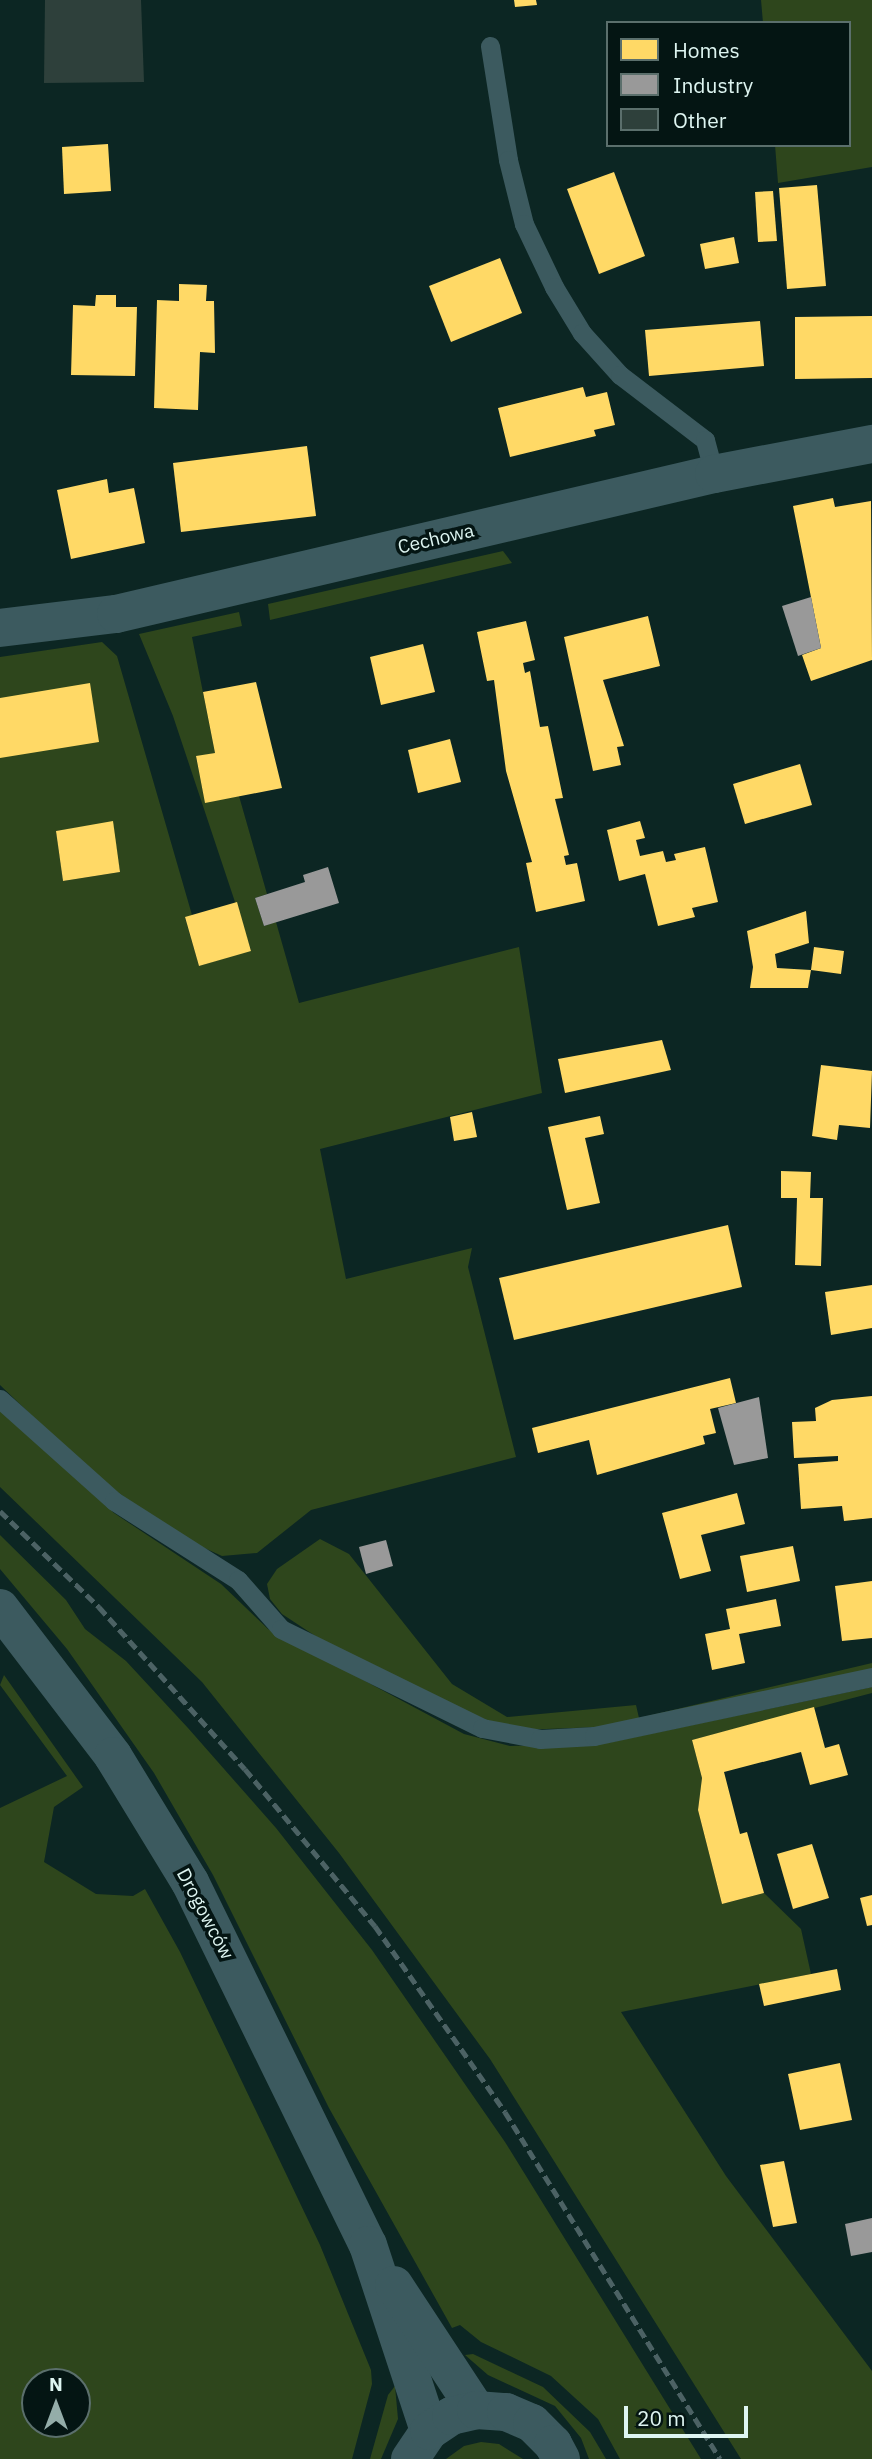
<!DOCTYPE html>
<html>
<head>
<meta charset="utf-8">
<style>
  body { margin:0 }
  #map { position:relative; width:872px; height:2459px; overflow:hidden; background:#0c2623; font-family:"IBM Plex Sans",sans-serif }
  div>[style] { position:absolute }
  .green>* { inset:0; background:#2e461c }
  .homes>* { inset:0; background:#ffd966 }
  .industry>* { inset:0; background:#999 }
  .building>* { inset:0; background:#2e403b }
  .service>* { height:19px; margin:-9.5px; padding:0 9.5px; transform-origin:9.5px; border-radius:9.5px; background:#3c5a5f }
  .minor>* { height:38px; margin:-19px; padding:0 19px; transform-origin:19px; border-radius:19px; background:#3c5a5f }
  .tertiary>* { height:38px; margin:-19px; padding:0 19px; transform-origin:19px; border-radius:19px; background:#3c5a5f }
  .rail>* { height:5px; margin-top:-2.5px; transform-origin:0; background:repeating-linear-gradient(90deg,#4c6264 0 10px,transparent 0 15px) }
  span { translate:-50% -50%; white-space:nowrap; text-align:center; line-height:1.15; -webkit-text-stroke:7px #041513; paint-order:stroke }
  .street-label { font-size:19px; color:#def5f1 }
  .legend { position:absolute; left:606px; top:21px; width:245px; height:126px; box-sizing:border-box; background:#041513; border:2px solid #5b6f6c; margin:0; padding:9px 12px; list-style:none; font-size:21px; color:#def5f1 }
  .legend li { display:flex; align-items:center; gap:14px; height:35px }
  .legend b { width:35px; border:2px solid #5b6f6c }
  .north { position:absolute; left:21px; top:2368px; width:70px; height:70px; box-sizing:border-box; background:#041513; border:2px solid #5b6f6c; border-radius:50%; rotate:0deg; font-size:19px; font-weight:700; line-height:28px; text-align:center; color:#def5f1 }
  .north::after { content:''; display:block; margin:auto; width:24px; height:32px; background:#94ada9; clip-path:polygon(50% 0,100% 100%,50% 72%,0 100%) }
  .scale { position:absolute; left:624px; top:2406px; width:124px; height:32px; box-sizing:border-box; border:4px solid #def5f1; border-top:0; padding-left:9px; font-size:21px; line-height:24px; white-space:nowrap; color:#def5f1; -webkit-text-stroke:5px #041513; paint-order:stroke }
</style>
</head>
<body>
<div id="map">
  <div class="green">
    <div style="clip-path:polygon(761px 0,872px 0,872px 167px,778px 183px,775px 145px,849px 145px,849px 23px,763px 23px)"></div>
    <div style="clip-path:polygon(503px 551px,512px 563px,270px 620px,268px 604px)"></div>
    <div style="clip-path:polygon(evenodd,239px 612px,242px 626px,192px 637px,215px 753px,196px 757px,205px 802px,239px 796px,267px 894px,255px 898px,264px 926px,276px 922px,299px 1003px,519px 947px,542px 1093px,320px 1149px,346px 1279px,472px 1248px,468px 1267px,516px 1457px,311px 1510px,257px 1553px,222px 1556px,180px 1537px,95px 1476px,0 1385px,0 657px,102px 642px,117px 656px,192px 915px,185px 918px,199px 966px,251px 950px,173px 716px,139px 634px,239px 612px,112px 822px,120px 872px,63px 881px,56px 831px,112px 822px)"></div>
    <div style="clip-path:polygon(0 1409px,114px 1513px,221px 1584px,268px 1629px,464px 1734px,510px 1746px,607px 1743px,872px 1687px,872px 1693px,692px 1740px,702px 1778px,698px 1810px,722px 1904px,764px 1893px,801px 1929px,811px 1974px,621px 2012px,726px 2176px,872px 2371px,872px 2459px,741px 2459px,490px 2059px,339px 1853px,202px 1682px,0 1487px)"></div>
    <div style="clip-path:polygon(0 1535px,66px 1600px,85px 1629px,126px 1661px,188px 1728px,276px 1828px,372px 1950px,505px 2142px,701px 2459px,620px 2459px,598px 2419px,551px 2376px,481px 2342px,460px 2325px,452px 2328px,329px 2108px,213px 1875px,154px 1773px,67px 1649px,0 1569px)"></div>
    <div style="clip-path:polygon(320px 1539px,349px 1554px,452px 1684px,507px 1717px,636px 1705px,639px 1718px,872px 1663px,872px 1669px,600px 1727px,519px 1730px,487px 1722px,323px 1641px,282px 1614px,270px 1599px,267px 1584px,277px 1569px)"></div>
    <div style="clip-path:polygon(evenodd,4px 1675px,83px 1787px,54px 1807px,44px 1862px,96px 1894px,133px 1896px,145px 1889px,180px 1952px,320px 2245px,371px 2370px,372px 2384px,352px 2459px,0 2459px,0 1808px,67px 1776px,0 1685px,4px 1675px,35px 2382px,77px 2382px,77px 2424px,35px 2424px,35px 2382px)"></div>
    <div style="clip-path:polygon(473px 2354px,543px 2387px,590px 2432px,606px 2459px,589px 2459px,581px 2438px,555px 2406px,488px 2375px,465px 2355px)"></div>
    <div style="clip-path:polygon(395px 2386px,398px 2419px,381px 2459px,370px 2459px,388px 2395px)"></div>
    <div style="clip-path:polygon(481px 2442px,499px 2444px,523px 2459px,446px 2459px,464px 2446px)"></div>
  </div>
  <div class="homes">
    <div style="clip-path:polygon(514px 0,536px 0,537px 5px,515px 7px)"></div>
    <div style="clip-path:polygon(108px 144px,111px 191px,64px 194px,62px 147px)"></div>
    <div style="clip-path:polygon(614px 172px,645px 256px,599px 274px,567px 189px)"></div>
    <div style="clip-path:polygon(817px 185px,826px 286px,787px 289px,779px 188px)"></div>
    <div style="clip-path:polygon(773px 191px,777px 241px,758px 242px,755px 192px)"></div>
    <div style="clip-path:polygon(734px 237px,739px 263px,705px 269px,700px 244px)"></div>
    <div style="clip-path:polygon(500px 258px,522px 313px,451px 342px,429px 286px)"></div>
    <div style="clip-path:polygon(179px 284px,207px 285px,206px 301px,214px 301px,215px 353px,200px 352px,198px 410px,154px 408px,157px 300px,179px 301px)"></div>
    <div style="clip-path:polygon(96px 295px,116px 295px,116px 307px,137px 307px,135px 376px,71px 375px,73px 305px,95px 306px)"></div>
    <div style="clip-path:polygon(872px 316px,872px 378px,795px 379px,795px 317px)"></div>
    <div style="clip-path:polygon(760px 321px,764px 366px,649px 376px,645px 330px)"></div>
    <div style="clip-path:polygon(583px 387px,586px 397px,607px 392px,615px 425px,594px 430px,596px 436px,510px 457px,498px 408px)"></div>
    <div style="clip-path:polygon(307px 446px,316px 516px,181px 532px,173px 463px)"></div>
    <div style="clip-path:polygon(107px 479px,109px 493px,134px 488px,145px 543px,71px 559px,57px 490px)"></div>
    <div style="clip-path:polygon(833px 498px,835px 507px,871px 501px,872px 660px,811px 681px,802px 655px,821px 648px,793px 506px)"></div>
    <div style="clip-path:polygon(648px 616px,660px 666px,603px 680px,624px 746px,617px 747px,621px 765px,593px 771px,564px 637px)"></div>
    <div style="clip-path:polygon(526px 621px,535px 660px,523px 663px,525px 673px,530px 671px,540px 727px,548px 726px,563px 798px,555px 799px,569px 855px,564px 856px,566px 865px,577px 863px,585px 901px,536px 912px,526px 863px,532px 862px,506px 771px,494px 680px,487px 681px,477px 632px)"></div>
    <div style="clip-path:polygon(423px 644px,435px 692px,381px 705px,370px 657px)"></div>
    <div style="clip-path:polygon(256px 682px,282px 788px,205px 803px,196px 756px,215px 753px,203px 692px)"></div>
    <div style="clip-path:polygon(90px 683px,99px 742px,0 758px,0 698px)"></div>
    <div style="clip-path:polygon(450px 739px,461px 782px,418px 793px,408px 750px)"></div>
    <div style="clip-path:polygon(800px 764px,812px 805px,745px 824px,733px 784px)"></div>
    <div style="clip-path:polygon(113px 821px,120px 872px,63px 881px,56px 831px)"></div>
    <div style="clip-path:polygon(640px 821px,645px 838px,636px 840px,640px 856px,663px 851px,666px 862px,676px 860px,674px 854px,705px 847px,718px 902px,692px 908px,695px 917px,658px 926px,645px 874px,619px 881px,607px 830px)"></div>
    <div style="clip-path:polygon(237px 902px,251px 951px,199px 966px,185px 917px)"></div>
    <div style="clip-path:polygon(806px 911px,809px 943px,775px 954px,777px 968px,811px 970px,814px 947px,844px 951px,841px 974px,811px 970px,808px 988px,750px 988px,753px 967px,747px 931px)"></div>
    <div style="clip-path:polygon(662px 1040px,671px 1070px,565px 1093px,558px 1059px)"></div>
    <div style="clip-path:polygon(821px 1065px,872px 1071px,870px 1128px,839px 1125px,837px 1140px,812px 1136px)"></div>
    <div style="clip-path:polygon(472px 1112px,477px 1137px,454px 1141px,450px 1117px)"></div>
    <div style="clip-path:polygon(600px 1116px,604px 1134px,585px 1138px,600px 1203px,567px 1210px,548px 1127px)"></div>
    <div style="clip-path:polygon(781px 1171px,811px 1172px,810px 1198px,823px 1198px,821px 1266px,795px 1265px,797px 1198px,781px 1198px)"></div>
    <div style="clip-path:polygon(728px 1225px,742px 1287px,514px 1340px,499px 1278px)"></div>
    <div style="clip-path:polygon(872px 1285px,872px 1328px,831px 1335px,825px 1292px)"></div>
    <div style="clip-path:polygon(730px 1378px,736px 1403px,710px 1409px,716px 1433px,703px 1436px,705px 1444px,597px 1475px,589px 1440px,538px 1453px,532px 1428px)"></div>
    <div style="clip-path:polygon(872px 1396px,872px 1518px,844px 1521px,842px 1506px,801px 1509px,798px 1464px,838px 1461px,838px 1456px,794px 1458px,792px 1422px,816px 1421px,815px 1408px,832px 1400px)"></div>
    <div style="clip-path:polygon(737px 1493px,745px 1524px,701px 1535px,711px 1571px,680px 1579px,662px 1513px)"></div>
    <div style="clip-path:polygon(793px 1546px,800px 1581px,747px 1592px,740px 1556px)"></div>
    <div style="clip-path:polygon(872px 1581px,872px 1638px,842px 1641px,835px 1586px)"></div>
    <div style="clip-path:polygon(776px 1599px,781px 1626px,739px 1634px,745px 1663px,712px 1670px,705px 1634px,730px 1629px,726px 1609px)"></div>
    <div style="clip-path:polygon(814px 1707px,825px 1748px,839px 1744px,848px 1775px,810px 1785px,801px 1752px,724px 1772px,740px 1834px,747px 1832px,764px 1893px,722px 1904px,698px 1810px,702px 1778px,692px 1740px)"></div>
    <div style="clip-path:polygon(812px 1844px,829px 1898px,793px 1909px,777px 1854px)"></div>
    <div style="clip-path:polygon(872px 1895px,872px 1925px,867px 1926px,860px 1898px)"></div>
    <div style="clip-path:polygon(837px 1969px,841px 1990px,764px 2006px,759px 1984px)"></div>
    <div style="clip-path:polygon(840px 2063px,852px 2120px,800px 2130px,788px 2074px)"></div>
    <div style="clip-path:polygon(784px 2161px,797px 2223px,773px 2227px,760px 2165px)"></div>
  </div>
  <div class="industry">
    <div style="clip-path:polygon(811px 597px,821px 648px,798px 656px,782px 606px)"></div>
    <div style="clip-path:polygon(328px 867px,339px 903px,264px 926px,255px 898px,305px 882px,303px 875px)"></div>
    <div style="clip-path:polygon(759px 1397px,768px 1458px,734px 1465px,718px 1408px)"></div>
    <div style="clip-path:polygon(386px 1540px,393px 1566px,366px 1574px,359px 1547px)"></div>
    <div style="clip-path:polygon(872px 2218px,872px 2252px,851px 2256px,845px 2224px)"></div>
  </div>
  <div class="building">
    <div style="clip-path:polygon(45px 0,141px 0,144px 82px,44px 83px)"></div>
  </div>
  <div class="service">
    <div style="left:490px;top:46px;width:115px;rotate:81deg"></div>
    <div style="left:508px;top:160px;width:66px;rotate:76deg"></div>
    <div style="left:524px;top:224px;width:70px;rotate:64.5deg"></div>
    <div style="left:554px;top:287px;width:54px;rotate:58.7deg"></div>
    <div style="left:582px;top:333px;width:57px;rotate:47.9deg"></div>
    <div style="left:620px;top:375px;width:107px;rotate:37.4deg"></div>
    <div style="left:705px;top:440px;width:35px;rotate:75deg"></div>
    <div style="left:0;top:1399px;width:153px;rotate:41.8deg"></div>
    <div style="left:114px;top:1501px;width:147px;rotate:32.5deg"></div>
    <div style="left:238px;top:1580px;width:65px;rotate:48.7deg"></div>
    <div style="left:281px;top:1629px;width:224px;rotate:26.2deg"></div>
    <div style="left:482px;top:1728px;width:59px;rotate:10.7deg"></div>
    <div style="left:540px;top:1739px;width:54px;rotate:-3.2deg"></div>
    <div style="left:594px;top:1736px;width:284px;rotate:-12deg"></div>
  </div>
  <div class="minor">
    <div style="left:0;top:628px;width:117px;rotate:-6.9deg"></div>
    <div style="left:116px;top:614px;width:614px;rotate:-13.18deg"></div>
    <div style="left:714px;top:474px;width:161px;rotate:-10.8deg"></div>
  </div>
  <div class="tertiary">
    <div style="left:0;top:1608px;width:186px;rotate:52.6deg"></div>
    <div style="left:113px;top:1756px;width:148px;rotate:58.6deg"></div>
    <div style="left:190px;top:1882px;width:404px;rotate:63.9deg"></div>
    <div style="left:368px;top:2245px;width:196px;rotate:71.8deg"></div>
    <div style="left:394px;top:2285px;width:149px;rotate:56.7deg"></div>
    <div style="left:410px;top:2459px;width:34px;rotate:-56deg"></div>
    <div style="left:429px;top:2431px;width:27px;rotate:-34deg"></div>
    <div style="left:451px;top:2416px;width:26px;rotate:-13deg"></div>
    <div style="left:476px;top:2410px;width:30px;rotate:4deg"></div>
    <div style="left:506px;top:2412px;width:28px;rotate:23deg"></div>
    <div style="left:532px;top:2423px;width:30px;rotate:45deg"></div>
    <div style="left:553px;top:2444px;width:17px;rotate:62deg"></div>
  </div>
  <div class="rail">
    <div style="left:0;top:1511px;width:138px;rotate:44.1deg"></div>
    <div style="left:99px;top:1607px;width:218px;rotate:48deg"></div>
    <div style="left:245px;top:1769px;width:204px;rotate:50.4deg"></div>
    <div style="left:375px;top:1926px;width:227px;rotate:55deg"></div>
    <div style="left:505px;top:2112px;width:408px;rotate:58.2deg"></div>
  </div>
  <div class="street-label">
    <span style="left:436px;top:539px;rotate:-13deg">Cechowa</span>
    <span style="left:205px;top:1914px;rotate:62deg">Drogowców</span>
  </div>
  <ul class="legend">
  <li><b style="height:19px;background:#ffd966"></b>Homes</li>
  <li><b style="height:19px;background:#999"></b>Industry</li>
  <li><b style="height:19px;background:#2e403b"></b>Other</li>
  </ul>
  <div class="north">N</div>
  <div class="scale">20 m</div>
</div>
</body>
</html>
